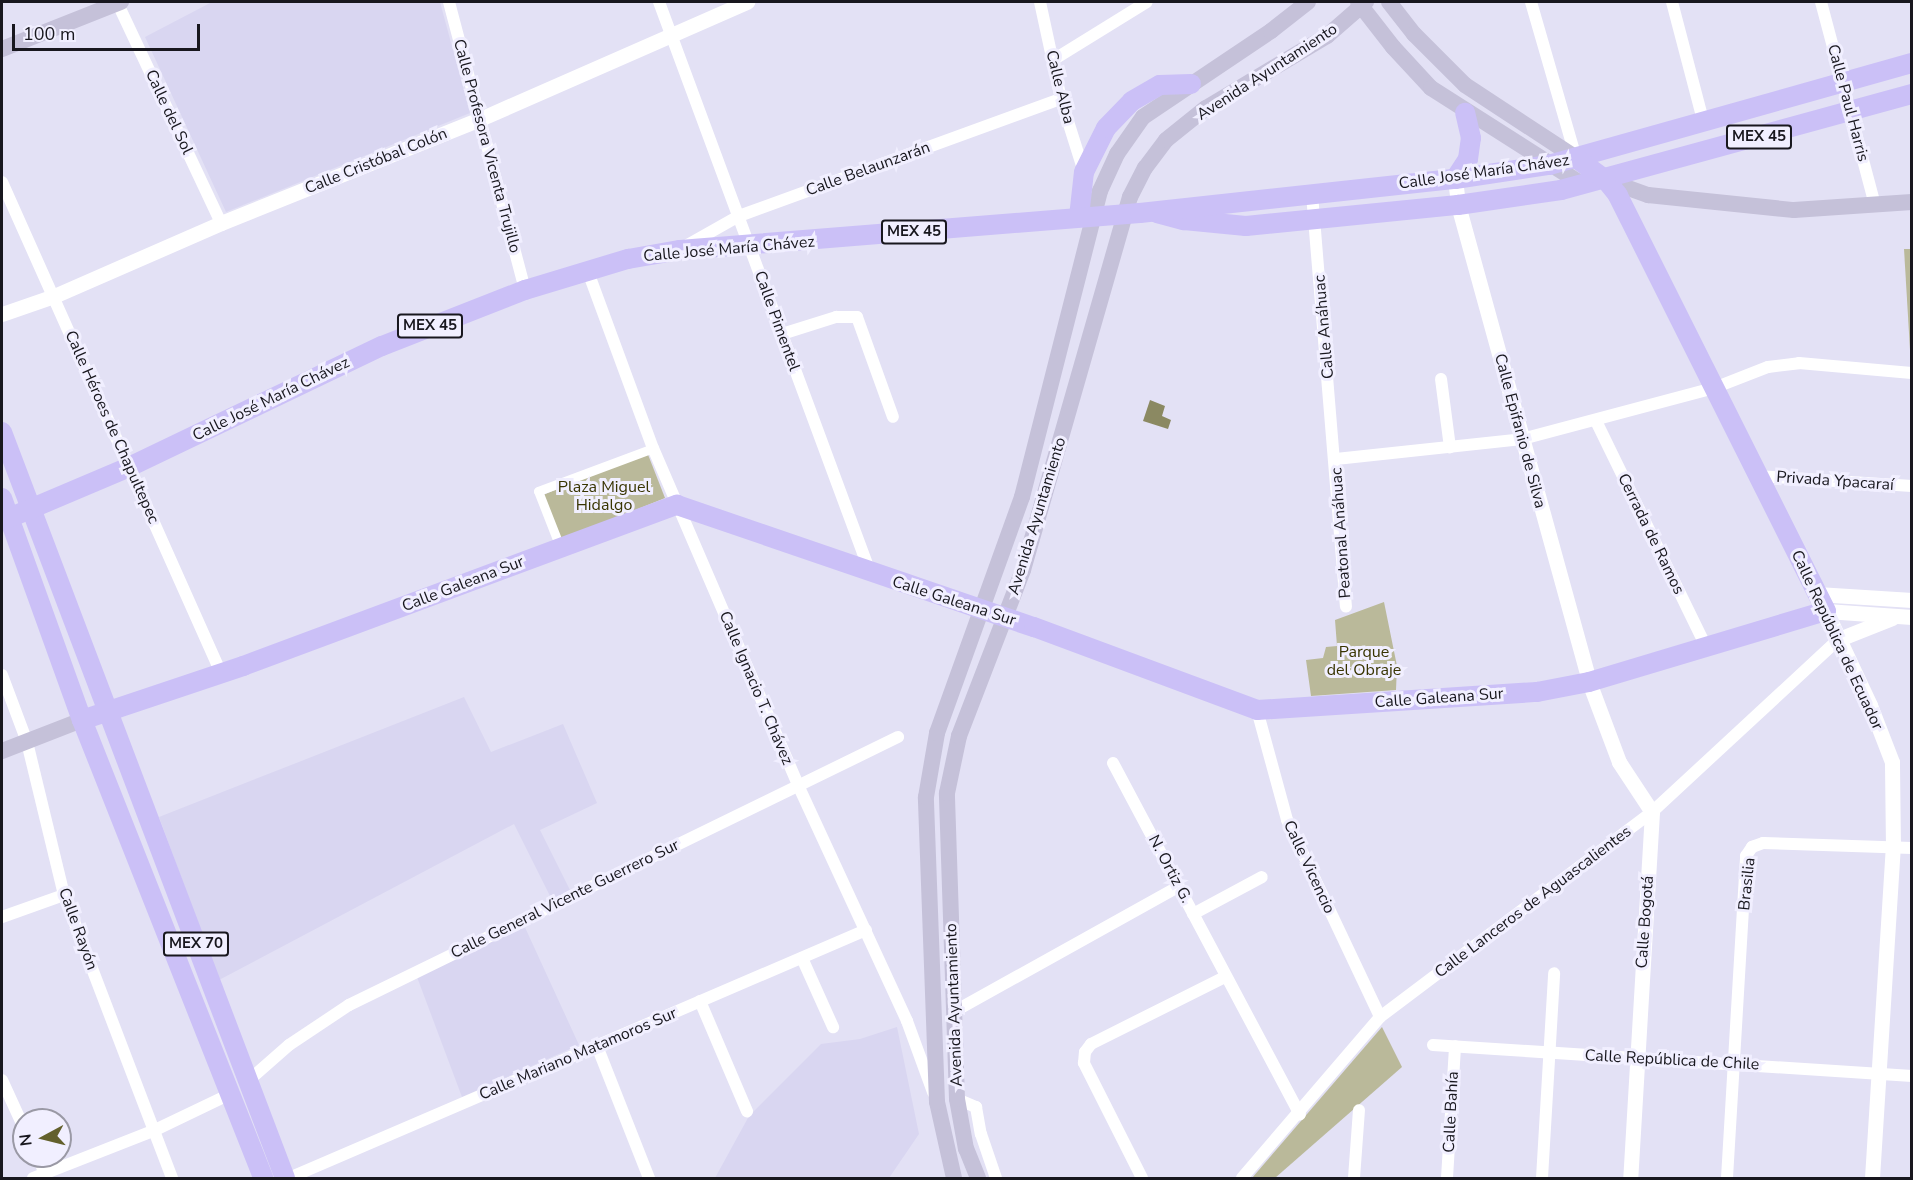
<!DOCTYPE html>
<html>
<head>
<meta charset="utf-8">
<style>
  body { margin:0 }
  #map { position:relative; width:1913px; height:1180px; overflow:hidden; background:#e3e1f5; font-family:"Nunito Sans",sans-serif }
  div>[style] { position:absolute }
  .built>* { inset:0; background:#d9d6f1 }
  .green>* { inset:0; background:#bab99a }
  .water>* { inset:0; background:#8b8962 }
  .pedestrian>* { height:9px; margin:-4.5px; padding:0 4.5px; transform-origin:4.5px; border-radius:4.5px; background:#fff }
  .minor>* { height:12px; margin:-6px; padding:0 6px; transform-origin:6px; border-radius:6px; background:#fff }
  .tertiary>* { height:15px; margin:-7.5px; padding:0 7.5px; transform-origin:7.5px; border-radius:7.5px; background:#fff }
  .secondary>* { height:16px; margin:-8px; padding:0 8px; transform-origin:8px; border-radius:8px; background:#c5c1d9 }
  .primary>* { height:20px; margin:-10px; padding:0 10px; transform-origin:10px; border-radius:10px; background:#cbc0f7 }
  span { translate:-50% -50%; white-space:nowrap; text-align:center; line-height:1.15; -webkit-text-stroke:6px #f1efff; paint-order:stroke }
  .shield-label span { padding:2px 4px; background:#f1efff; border:2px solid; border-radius:4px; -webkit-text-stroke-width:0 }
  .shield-label { font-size:15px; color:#18171e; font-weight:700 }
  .street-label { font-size:16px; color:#18171e }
  .park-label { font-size:16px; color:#383400 }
  .frame { position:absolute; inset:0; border:3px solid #18171e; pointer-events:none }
  .north { position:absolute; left:12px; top:1108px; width:60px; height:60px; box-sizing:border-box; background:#f1efff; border:2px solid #9a99a5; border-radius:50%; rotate:263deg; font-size:16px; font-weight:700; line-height:24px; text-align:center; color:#18171e }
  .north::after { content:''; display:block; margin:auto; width:21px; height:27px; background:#63602c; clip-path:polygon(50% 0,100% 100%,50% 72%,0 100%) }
  .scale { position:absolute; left:12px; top:24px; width:188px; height:27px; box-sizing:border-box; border:3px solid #18171e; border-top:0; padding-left:8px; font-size:18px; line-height:21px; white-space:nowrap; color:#18171e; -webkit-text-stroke:4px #f1efff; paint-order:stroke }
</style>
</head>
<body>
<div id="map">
  <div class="built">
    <div style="clip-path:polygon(212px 2px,440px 2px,470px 113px,226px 212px,145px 37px)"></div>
    <div style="clip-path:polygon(464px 697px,491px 752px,563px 724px,597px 803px,540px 830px,570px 890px,552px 900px,514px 824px,219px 980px,159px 817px)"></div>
    <div style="clip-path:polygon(523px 923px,579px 1045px,462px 1097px,417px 977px)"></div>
    <div style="clip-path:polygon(897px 1027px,919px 1134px,889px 1178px,715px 1178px,749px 1116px,821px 1044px,860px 1039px)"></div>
  </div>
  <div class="green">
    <div style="clip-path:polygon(1904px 249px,1911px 249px,1911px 350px,1910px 350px)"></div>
    <div style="clip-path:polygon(647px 452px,665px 498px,561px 540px,543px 495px)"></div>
    <div style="clip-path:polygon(1384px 602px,1397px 666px,1396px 690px,1311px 696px,1306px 660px,1323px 658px,1326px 647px,1337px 646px,1335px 620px)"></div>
    <div style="clip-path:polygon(1382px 1027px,1402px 1067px,1275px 1178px,1252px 1178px)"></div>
  </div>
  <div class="water">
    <div style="clip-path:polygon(1150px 400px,1165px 406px,1162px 416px,1171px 420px,1168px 429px,1143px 421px)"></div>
  </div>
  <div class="pedestrian">
    <div style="left:560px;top:547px;width:60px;rotate:-111.4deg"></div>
    <div style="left:538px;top:491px;width:123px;rotate:-20.5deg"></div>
  </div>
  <div class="minor">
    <div style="left:117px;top:2px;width:244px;rotate:64.8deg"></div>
    <div style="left:449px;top:2px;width:298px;rotate:75.2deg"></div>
    <div style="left:659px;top:2px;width:608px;rotate:69.69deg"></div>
    <div style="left:1040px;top:2px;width:99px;rotate:77.8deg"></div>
    <div style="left:1061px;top:99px;width:77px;rotate:72.5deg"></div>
    <div style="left:1531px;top:2px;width:162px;rotate:73.9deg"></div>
    <div style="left:1672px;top:2px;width:122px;rotate:75.3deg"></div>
    <div style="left:1821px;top:2px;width:210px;rotate:75.1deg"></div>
    <div style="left:1053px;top:60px;width:110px;rotate:-31.7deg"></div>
    <div style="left:2px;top:182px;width:538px;rotate:65.96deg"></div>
    <div style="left:1312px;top:194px;width:414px;rotate:85.3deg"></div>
    <div style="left:684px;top:247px;width:63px;rotate:-29.4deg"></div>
    <div style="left:739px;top:216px;width:343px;rotate:-20deg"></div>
    <div style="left:587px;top:269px;width:191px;rotate:69.8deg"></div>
    <div style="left:653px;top:448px;width:367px;rotate:66.7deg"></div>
    <div style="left:798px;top:785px;width:260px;rotate:65.2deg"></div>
    <div style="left:907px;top:1021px;width:76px;rotate:69.9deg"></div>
    <div style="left:782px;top:334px;width:57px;rotate:-17.5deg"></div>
    <div style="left:836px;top:317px;width:21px"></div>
    <div style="left:857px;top:317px;width:106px;rotate:70.2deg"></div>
    <div style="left:1441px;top:379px;width:69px;rotate:82.5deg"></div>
    <div style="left:1596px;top:421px;width:251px;rotate:64deg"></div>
    <div style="left:1336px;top:459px;width:187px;rotate:-6.1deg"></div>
    <div style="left:1522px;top:439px;width:199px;rotate:-14.9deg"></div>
    <div style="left:1714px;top:388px;width:58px;rotate:-21.3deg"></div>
    <div style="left:1768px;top:367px;width:31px;rotate:-7deg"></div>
    <div style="left:1799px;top:363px;width:113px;rotate:5.1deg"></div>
    <div style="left:1758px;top:476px;width:154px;rotate:3.7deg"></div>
    <div style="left:2px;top:675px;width:72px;rotate:69.5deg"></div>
    <div style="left:27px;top:742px;width:157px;rotate:76.4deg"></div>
    <div style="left:64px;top:895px;width:303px;rotate:69.1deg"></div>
    <div style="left:1257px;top:710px;width:114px;rotate:74.7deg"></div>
    <div style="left:1287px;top:820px;width:218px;rotate:64.7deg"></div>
    <div style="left:1113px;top:763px;width:398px;rotate:62deg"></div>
    <div style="left:1193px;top:914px;width:78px;rotate:-28.2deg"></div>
    <div style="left:2px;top:917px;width:66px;rotate:-19.5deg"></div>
    <div style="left:802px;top:958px;width:76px;rotate:65.8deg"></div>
    <div style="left:700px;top:1001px;width:120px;rotate:66.9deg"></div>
    <div style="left:955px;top:1011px;width:255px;rotate:-29.1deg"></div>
    <div style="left:1433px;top:1045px;width:480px;rotate:3.7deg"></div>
    <div style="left:597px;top:1046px;width:142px;rotate:68.5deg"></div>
    <div style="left:2px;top:1080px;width:53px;rotate:65.4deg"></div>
    <div style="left:247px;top:1082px;width:56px;rotate:-41.4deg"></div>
    <div style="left:289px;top:1045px;width:72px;rotate:-33.7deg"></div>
    <div style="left:349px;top:1005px;width:611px;rotate:-26.02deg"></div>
    <div style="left:957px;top:1099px;width:21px;rotate:23deg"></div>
    <div style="left:976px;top:1107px;width:27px;rotate:80deg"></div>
    <div style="left:981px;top:1134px;width:46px;rotate:71.2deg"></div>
    <div style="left:37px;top:1156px;width:19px;rotate:65deg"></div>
    <div style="left:33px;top:1178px;width:129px;rotate:-21.4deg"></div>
    <div style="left:153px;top:1131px;width:83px;rotate:-25.6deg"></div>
    <div style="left:289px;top:1178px;width:628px;rotate:-23.26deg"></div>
    <div style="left:1142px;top:1178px;width:129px;rotate:-116.8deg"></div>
    <div style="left:1084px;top:1063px;width:11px;rotate:-85deg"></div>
    <div style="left:1085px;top:1052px;width:10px;rotate:-53deg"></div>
    <div style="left:1091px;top:1044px;width:150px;rotate:-26.6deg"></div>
    <div style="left:1242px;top:1178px;width:212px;rotate:-49.4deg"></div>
    <div style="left:1380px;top:1017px;width:341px;rotate:-37deg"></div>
    <div style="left:1652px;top:812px;width:255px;rotate:-42.8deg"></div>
    <div style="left:1354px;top:1178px;width:68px;rotate:-85.8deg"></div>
    <div style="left:1447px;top:1178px;width:132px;rotate:-86.5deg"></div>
    <div style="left:1542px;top:1178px;width:205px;rotate:-86.6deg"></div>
    <div style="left:1727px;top:1178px;width:323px;rotate:-86.6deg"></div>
    <div style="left:1746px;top:856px;width:11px;rotate:-56deg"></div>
    <div style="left:1752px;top:847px;width:12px;rotate:-20deg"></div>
    <div style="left:1763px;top:843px;width:149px;rotate:1.9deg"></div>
  </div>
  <div class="tertiary">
    <div style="left:1455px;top:179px;width:26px;rotate:83deg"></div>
    <div style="left:1458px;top:205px;width:495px;rotate:74.6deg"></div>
    <div style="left:1589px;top:682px;width:85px;rotate:69.4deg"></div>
    <div style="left:1619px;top:762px;width:60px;rotate:56.6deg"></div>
    <div style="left:1652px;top:812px;width:367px;rotate:93.4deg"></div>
    <div style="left:2px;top:314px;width:55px;rotate:-19.1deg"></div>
    <div style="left:54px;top:296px;width:182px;rotate:-23.6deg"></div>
    <div style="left:221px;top:223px;width:279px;rotate:-21.9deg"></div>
    <div style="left:480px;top:119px;width:292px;rotate:-23.7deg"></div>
    <div style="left:1817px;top:594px;width:95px;rotate:3.6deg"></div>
    <div style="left:1839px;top:639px;width:57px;rotate:-21.6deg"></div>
    <div style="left:1872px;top:1178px;width:332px;rotate:-86.4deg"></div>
    <div style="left:1893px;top:847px;width:85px;rotate:-90.7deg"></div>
    <div style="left:1892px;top:762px;width:61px;rotate:-111.1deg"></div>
    <div style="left:1870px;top:705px;width:104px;rotate:-115.1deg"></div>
    <div style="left:1826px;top:611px;width:86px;rotate:4deg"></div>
  </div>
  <div class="secondary">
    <div style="left:1358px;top:2px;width:57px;rotate:52.1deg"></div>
    <div style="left:1393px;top:47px;width:56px;rotate:47.2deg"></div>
    <div style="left:1431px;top:88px;width:180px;rotate:32.5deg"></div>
    <div style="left:1389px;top:2px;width:41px;rotate:52deg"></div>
    <div style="left:1414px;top:34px;width:72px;rotate:45deg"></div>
    <div style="left:1465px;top:85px;width:133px;rotate:33.3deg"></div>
    <div style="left:2px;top:49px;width:128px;rotate:-21.6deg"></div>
    <div style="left:1606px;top:180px;width:45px;rotate:19.7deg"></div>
    <div style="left:1648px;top:195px;width:147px;rotate:5.9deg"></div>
    <div style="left:1794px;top:210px;width:118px;rotate:-3.9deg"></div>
    <div style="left:2px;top:751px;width:86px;rotate:-21.2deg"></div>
    <div style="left:954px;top:1178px;width:78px;rotate:-102.6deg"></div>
    <div style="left:937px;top:1102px;width:305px;rotate:-92.1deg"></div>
    <div style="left:926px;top:797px;width:65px;rotate:-80.2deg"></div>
    <div style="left:937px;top:733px;width:251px;rotate:-70.2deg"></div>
    <div style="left:1022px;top:497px;width:316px;rotate:-75.7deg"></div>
    <div style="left:1100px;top:191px;width:41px;rotate:-65.3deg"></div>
    <div style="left:1117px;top:154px;width:45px;rotate:-54.9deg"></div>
    <div style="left:1143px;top:117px;width:154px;rotate:-33.9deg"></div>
    <div style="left:1271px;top:31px;width:47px;rotate:-38.1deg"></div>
    <div style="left:978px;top:1178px;width:31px;rotate:-112deg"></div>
    <div style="left:966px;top:1149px;width:51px;rotate:-100.2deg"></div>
    <div style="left:957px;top:1099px;width:306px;rotate:-91.9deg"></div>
    <div style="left:947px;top:793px;width:58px;rotate:-78.1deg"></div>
    <div style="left:959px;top:736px;width:178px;rotate:-68.9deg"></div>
    <div style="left:1023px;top:570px;width:388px;rotate:-74deg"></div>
    <div style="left:1130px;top:197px;width:33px;rotate:-63deg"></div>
    <div style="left:1145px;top:168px;width:35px;rotate:-53deg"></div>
    <div style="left:1166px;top:140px;width:51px;rotate:-38.7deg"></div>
    <div style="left:1206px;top:108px;width:141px;rotate:-30.8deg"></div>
    <div style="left:1327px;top:36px;width:52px;rotate:-41.1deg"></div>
  </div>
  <div class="primary">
    <div style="left:1455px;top:179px;width:24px;rotate:-57deg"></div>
    <div style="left:1468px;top:159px;width:21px;rotate:-82deg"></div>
    <div style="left:1471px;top:138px;width:26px;rotate:-103deg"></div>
    <div style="left:1157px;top:213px;width:28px;rotate:15deg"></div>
    <div style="left:1184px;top:220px;width:62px;rotate:5.5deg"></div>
    <div style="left:1246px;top:226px;width:213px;rotate:-5.7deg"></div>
    <div style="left:1458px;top:205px;width:104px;rotate:-8.3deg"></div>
    <div style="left:1561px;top:190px;width:364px;rotate:-15.3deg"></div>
    <div style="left:1079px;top:217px;width:45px;rotate:-83.7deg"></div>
    <div style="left:1084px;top:172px;width:49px;rotate:-63.4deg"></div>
    <div style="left:1106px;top:128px;width:37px;rotate:-46deg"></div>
    <div style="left:1132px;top:101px;width:32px;rotate:-30deg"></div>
    <div style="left:1160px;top:85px;width:31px;rotate:-2deg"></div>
    <div style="left:2px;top:432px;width:798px;rotate:69.23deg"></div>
    <div style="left:2px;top:498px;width:236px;rotate:70.2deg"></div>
    <div style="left:82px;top:720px;width:492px;rotate:68.4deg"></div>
    <div style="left:9px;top:518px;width:130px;rotate:-23deg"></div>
    <div style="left:129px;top:467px;width:280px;rotate:-25.6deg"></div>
    <div style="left:382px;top:346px;width:154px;rotate:-21.4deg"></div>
    <div style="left:525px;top:290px;width:108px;rotate:-16.8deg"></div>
    <div style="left:628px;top:259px;width:53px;rotate:-9.8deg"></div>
    <div style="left:680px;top:250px;width:461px;rotate:-4.6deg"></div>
    <div style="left:1140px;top:213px;width:317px;rotate:-6.2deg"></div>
    <div style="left:1455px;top:179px;width:95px;rotate:-8.5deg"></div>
    <div style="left:1549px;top:165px;width:377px;rotate:-15.7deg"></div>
    <div style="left:82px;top:720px;width:170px;rotate:-18.5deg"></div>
    <div style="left:243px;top:666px;width:463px;rotate:-20.4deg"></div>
    <div style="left:677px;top:505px;width:377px;rotate:18.9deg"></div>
    <div style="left:1034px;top:627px;width:238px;rotate:20.4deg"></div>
    <div style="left:1257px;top:710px;width:281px;rotate:-3.7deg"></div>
    <div style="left:1537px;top:692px;width:53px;rotate:-10.9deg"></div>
    <div style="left:1589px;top:682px;width:247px;rotate:-16.7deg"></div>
    <div style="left:1826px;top:611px;width:465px;rotate:-116.6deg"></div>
    <div style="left:1618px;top:195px;width:19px;rotate:-129deg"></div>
    <div style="left:1606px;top:180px;width:37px;rotate:-144deg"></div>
  </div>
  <div class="shield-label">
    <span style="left:1759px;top:137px">MEX 45</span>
    <span style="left:914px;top:232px">MEX 45</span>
    <span style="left:430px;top:326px">MEX 45</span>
    <span style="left:196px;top:944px">MEX 70</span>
  </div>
  <div class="street-label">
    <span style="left:1267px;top:72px;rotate:-33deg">Avenida Ayuntamiento</span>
    <span style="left:1060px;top:87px;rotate:76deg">Calle Alba</span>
    <span style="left:1848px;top:103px;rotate:75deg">Calle Paul Harris</span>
    <span style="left:169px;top:112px;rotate:65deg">Calle del Sol</span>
    <span style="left:487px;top:146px;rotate:75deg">Calle Profesora Vicenta Trujillo</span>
    <span style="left:376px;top:161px;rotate:-22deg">Calle Cristóbal Colón</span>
    <span style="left:868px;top:169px;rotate:-20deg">Calle Belaunzarán</span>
    <span style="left:1484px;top:172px;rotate:-8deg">Calle José María Chávez</span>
    <span style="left:729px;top:249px;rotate:-5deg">Calle José María Chávez</span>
    <span style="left:777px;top:321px;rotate:70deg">Calle Pimentel</span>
    <span style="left:1324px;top:327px;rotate:-95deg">Calle Anáhuac</span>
    <span style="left:271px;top:399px;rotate:-26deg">Calle José María Chávez</span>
    <span style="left:112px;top:427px;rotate:66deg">Calle Héroes de Chapultepec</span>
    <span style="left:1520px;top:431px;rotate:75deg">Calle Epifanio de Silva</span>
    <span style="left:1835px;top:481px;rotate:4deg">Privada Ypacaraí</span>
    <span style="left:1037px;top:516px;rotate:-73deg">Avenida Ayuntamiento</span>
    <span style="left:1341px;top:533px;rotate:-94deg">Peatonal Anáhuac</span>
    <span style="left:1651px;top:534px;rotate:64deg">Cerrada de Ramos</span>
    <span style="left:463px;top:584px;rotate:-21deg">Calle Galeana Sur</span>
    <span style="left:954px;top:601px;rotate:18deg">Calle Galeana Sur</span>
    <span style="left:1837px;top:640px;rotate:65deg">Calle República de Ecuador</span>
    <span style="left:756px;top:688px;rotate:67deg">Calle Ignacio T. Chávez</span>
    <span style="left:1439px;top:698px;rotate:-4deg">Calle Galeana Sur</span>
    <span style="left:1309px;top:867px;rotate:65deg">Calle Vicencio</span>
    <span style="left:1170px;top:869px;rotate:62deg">N. Ortiz G.</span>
    <span style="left:1747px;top:884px;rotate:-84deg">Brasilia</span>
    <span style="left:565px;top:899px;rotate:-26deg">Calle General Vicente Guerrero Sur</span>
    <span style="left:1533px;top:902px;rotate:-37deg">Calle Lanceros de Aguascalientes</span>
    <span style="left:1645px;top:922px;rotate:-86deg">Calle Bogotá</span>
    <span style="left:78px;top:929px;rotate:70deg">Calle Rayón</span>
    <span style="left:954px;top:1005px;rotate:-92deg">Avenida Ayuntamiento</span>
    <span style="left:578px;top:1054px;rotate:-23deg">Calle Mariano Matamoros Sur</span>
    <span style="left:1672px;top:1060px;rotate:3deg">Calle República de Chile</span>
    <span style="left:1451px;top:1112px;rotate:-87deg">Calle Bahía</span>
  </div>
  <div class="park-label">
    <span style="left:604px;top:496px">Plaza Miguel<br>Hidalgo</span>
    <span style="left:1364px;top:661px">Parque<br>del Obraje</span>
  </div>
  <div class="frame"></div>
  <div class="north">N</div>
  <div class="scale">100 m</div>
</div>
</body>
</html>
